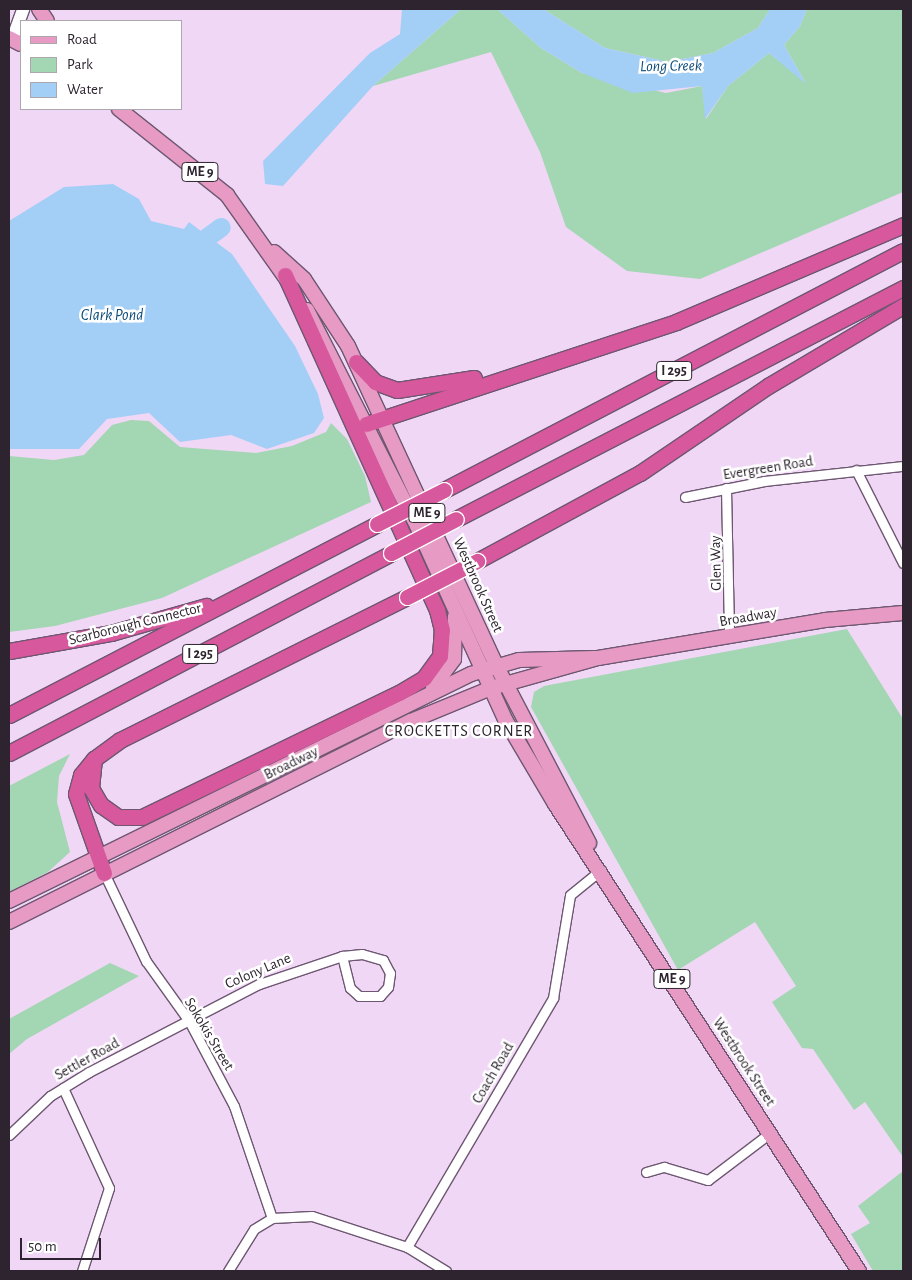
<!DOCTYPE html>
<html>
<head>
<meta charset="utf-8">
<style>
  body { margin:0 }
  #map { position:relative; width:912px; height:1280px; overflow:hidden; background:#f1d7f6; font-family:"Alegreya Sans",sans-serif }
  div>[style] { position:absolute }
  .green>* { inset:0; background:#a3d6b3 }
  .water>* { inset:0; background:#a3cff6 }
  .river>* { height:19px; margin:-9.5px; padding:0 9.5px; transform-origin:9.5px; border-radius:9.5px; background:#a3cff6 }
  .roads { filter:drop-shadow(1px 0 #6d5771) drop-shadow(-1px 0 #6d5771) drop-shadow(0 1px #6d5771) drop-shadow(0 -1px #6d5771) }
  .street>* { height:9px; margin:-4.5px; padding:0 4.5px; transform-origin:4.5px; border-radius:4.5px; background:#fff }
  .secondary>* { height:12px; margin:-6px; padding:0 6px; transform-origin:6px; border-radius:6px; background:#fff }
  .primary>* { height:14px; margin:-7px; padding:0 7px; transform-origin:7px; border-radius:7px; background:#e79bc4 }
  .highway>* { height:15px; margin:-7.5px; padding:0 7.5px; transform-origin:7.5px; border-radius:7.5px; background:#d7589d }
  .bridges { filter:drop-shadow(1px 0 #fff) drop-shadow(-1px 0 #fff) drop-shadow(0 1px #fff) drop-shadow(0 -1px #fff) }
  .highway-bridge>* { height:15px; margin:-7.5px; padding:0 7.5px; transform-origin:7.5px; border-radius:7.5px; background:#d7589d }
  span { translate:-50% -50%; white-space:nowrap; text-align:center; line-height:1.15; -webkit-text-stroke:5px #fff; paint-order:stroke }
  .shield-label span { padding:1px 4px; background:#fff; border:1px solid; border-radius:4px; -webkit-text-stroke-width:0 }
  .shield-label { font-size:14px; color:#2d242f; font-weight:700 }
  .street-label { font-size:15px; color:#2d242f }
  .water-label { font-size:16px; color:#0f4d7a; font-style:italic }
  .neighbourhood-label { font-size:16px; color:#2d242f; letter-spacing:1px }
  .frame { position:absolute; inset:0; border:10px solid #2d242f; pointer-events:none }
  .legend { position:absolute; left:20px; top:20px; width:162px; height:90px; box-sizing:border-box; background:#fff; border:1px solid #aba7ac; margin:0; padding:6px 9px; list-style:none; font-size:15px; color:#2d242f }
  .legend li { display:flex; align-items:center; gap:10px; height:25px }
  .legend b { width:25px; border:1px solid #aba7ac }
  .scale { position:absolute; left:20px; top:1238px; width:81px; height:22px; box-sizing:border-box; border:2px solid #2d242f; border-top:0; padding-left:6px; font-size:15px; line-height:18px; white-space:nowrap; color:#2d242f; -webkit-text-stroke:4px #fff; paint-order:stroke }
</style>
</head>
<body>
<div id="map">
  <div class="green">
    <div style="clip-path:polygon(461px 9px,497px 9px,541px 48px,582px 73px,666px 93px,702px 86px,706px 119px,728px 86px,769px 53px,805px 82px,784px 45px,800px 26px,807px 9px,903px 9px,903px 192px,700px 279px,627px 271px,566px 227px,540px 152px,491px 52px,373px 86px)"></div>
    <div style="clip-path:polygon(543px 9px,770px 9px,758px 28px,713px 53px,668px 62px,605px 48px)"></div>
    <div style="clip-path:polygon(131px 420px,149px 421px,180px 447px,256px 453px,292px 446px,326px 432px,331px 423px,347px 439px,365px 476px,371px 502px,162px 598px,55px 626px,9px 632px,9px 456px,54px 460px,84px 455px,112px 425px)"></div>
    <div style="clip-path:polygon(847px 629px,903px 719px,903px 1157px,865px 1102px,854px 1110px,813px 1049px,802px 1048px,772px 1002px,796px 986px,755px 922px,678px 970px,531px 707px,534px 692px,544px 686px)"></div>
    <div style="clip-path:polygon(70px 754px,59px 776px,57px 802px,70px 852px,48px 872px,9px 892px,9px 786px)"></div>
    <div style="clip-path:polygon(110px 963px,139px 976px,27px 1039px,9px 1054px,9px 1019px)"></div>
    <div style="clip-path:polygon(903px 1171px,903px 1271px,873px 1271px,851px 1234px,870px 1223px,858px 1206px)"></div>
  </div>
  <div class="water">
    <div style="clip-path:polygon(402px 9px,461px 9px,373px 86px,283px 186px,265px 184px,263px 161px,370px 53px,400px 34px)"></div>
    <div style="clip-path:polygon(497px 9px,543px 9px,605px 48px,668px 62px,713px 53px,758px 28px,770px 9px,807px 9px,800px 26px,784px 45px,806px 84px,769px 53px,728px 86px,705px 119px,702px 86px,633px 93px,582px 73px,541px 48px)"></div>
    <div style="clip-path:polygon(113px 184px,139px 199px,151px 221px,184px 229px,189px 222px,232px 254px,295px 346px,318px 394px,324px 418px,314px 433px,267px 449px,231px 435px,180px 442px,149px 413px,107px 419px,79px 449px,9px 449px,9px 221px,64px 187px)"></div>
  </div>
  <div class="river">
    <div style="left:207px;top:237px;width:17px;rotate:-36deg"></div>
  </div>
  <div class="roads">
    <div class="street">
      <div style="left:856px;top:470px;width:104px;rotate:63.2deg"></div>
      <div style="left:726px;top:488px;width:149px;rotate:88.8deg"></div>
      <div style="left:685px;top:497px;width:81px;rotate:-11.4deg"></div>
      <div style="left:764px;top:481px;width:140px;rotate:-6.2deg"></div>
      <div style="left:104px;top:873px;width:98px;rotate:64.5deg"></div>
      <div style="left:146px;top:961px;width:74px;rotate:54.4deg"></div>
      <div style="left:189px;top:1021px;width:96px;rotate:62.1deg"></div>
      <div style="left:234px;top:1106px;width:118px;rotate:71.3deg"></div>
      <div style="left:362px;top:954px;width:22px;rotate:16deg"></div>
      <div style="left:383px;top:960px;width:15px;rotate:62deg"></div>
      <div style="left:390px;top:973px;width:14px;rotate:98deg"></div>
      <div style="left:388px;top:987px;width:12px;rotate:132deg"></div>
      <div style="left:380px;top:996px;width:21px;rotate:180deg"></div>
      <div style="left:359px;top:996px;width:12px;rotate:-138deg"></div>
      <div style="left:350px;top:988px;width:33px;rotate:-104deg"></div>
      <div style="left:342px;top:956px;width:20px;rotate:-6deg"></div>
      <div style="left:63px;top:1088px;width:110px;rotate:65.3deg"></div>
      <div style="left:109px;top:1188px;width:87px;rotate:108deg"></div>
      <div style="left:9px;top:1135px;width:57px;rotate:-43.6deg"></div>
      <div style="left:50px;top:1096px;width:46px;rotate:-31.6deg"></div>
      <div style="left:89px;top:1072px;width:191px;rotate:-27.4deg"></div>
      <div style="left:259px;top:984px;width:88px;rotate:-18.6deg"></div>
      <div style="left:646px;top:1172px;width:19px;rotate:-16deg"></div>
      <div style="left:664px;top:1167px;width:46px;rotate:16.5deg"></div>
      <div style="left:708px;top:1180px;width:78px;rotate:-37.2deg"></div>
      <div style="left:407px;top:1247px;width:289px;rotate:-59.6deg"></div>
      <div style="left:553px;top:998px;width:104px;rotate:-80.6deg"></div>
      <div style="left:570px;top:895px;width:40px;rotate:-39deg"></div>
      <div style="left:228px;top:1271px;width:49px;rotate:-58.2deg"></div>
      <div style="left:254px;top:1229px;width:21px;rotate:-31deg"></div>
      <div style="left:272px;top:1218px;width:40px;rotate:-2.9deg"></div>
      <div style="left:312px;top:1216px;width:100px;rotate:18.1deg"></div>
      <div style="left:407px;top:1247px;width:46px;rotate:31.6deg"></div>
    </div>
    <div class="secondary">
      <div style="left:12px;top:40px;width:33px;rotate:-70deg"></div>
    </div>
    <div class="primary">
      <div style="left:39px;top:9px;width:14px;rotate:56deg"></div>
      <div style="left:9px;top:38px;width:13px;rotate:27deg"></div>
      <div style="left:119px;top:109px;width:138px;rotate:38.5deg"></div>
      <div style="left:227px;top:195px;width:109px;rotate:54.7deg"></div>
      <div style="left:274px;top:252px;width:40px;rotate:42deg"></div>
      <div style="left:304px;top:279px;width:80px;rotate:56.7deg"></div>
      <div style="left:348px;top:346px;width:352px;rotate:65.1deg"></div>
      <div style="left:496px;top:665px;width:201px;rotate:62.4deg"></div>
      <div style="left:307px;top:310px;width:242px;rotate:63deg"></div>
      <div style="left:417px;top:526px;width:214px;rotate:65.5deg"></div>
      <div style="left:506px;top:721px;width:96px;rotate:59.4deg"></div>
      <div style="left:555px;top:804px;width:557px;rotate:56.94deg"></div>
      <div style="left:433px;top:687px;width:35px;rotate:-53deg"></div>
      <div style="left:454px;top:659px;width:43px;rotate:-88.7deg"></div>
      <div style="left:9px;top:901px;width:515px;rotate:-26.17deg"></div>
      <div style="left:471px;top:674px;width:50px;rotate:-16.3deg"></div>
      <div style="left:519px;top:660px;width:76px;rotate:-1.5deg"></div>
      <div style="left:9px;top:922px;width:449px;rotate:-26.6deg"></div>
      <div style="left:411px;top:721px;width:87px;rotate:-22.4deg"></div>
      <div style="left:491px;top:688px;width:111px;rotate:-15.7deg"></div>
      <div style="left:598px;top:658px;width:230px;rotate:-9.5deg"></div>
      <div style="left:825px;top:620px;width:78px;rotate:-5.1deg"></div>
    </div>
    <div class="highway">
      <div style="left:356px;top:362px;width:28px;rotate:46deg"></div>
      <div style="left:375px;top:382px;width:23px;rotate:20deg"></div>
      <div style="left:397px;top:390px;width:78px;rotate:-8.9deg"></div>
      <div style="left:366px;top:424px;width:326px;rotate:-18.2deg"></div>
      <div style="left:676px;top:322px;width:247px;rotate:-23.1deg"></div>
      <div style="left:444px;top:490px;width:517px;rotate:-27.51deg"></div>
      <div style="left:456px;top:519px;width:503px;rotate:-27.33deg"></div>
      <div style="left:477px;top:561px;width:185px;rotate:-28.4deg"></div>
      <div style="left:640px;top:473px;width:155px;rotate:-34.2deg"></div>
      <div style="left:768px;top:386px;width:157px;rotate:-30.7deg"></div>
      <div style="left:9px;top:651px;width:104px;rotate:-10deg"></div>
      <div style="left:111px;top:633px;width:99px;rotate:-15.9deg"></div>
      <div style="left:9px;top:715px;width:415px;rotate:-27.4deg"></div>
      <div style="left:9px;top:753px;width:431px;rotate:-27.6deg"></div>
      <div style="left:94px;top:759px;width:29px;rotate:96deg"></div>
      <div style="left:91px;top:788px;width:20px;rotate:60deg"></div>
      <div style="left:101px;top:805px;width:21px;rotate:35deg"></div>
      <div style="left:118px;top:817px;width:24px"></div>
      <div style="left:142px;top:817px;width:285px;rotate:-25.8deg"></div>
      <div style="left:399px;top:693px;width:29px;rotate:-31deg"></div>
      <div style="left:424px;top:678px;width:27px;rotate:-54deg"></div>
      <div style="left:440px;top:656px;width:26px;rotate:-86deg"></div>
      <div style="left:442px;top:630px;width:21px;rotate:-104deg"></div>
      <div style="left:437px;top:610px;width:368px;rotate:-114.4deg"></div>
      <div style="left:104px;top:873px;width:84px;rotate:-109.5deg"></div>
      <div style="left:76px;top:794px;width:20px;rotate:-75deg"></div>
      <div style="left:81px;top:775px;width:21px;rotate:-51deg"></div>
      <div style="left:94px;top:759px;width:32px;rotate:-36deg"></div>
      <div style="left:120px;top:740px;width:321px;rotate:-26.5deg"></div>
    </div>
  </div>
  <div class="bridges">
    <div class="highway-bridge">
      <div style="left:377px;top:524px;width:75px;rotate:-26.9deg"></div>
      <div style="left:391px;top:553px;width:73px;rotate:-27.6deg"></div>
      <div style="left:407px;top:597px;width:79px;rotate:-27.2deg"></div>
    </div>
  </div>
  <div class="shield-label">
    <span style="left:200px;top:172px">ME 9</span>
    <span style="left:674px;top:371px">I 295</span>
    <span style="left:427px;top:513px">ME 9</span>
    <span style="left:200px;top:654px">I 295</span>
    <span style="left:672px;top:979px">ME 9</span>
  </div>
  <div class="street-label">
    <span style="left:768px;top:468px;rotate:-9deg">Evergreen Road</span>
    <span style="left:716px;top:563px;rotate:-91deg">Glen Way</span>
    <span style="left:478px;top:585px;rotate:66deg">Westbrook Street</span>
    <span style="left:748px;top:617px;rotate:-10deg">Broadway</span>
    <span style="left:135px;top:624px;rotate:-14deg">Scarborough Connector</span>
    <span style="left:291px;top:763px;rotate:-26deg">Broadway</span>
    <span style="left:258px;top:971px;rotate:-23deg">Colony Lane</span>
    <span style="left:209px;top:1034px;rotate:59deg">Sokokis Street</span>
    <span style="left:87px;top:1059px;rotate:-29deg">Settler Road</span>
    <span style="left:744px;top:1062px;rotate:57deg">Westbrook Street</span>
    <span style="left:493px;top:1073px;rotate:-60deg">Coach Road</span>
  </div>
  <div class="water-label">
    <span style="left:671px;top:66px;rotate:-1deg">Long Creek</span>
    <span style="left:112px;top:315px">Clark Pond</span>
  </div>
  <div class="neighbourhood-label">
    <span style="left:459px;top:731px">CROCKETTS CORNER</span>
  </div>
  <div class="frame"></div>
  <ul class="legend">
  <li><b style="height:6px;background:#e79bc4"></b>Road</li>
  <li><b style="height:14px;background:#a3d6b3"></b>Park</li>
  <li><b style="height:14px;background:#a3cff6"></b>Water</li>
  </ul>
  <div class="scale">50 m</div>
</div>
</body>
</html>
